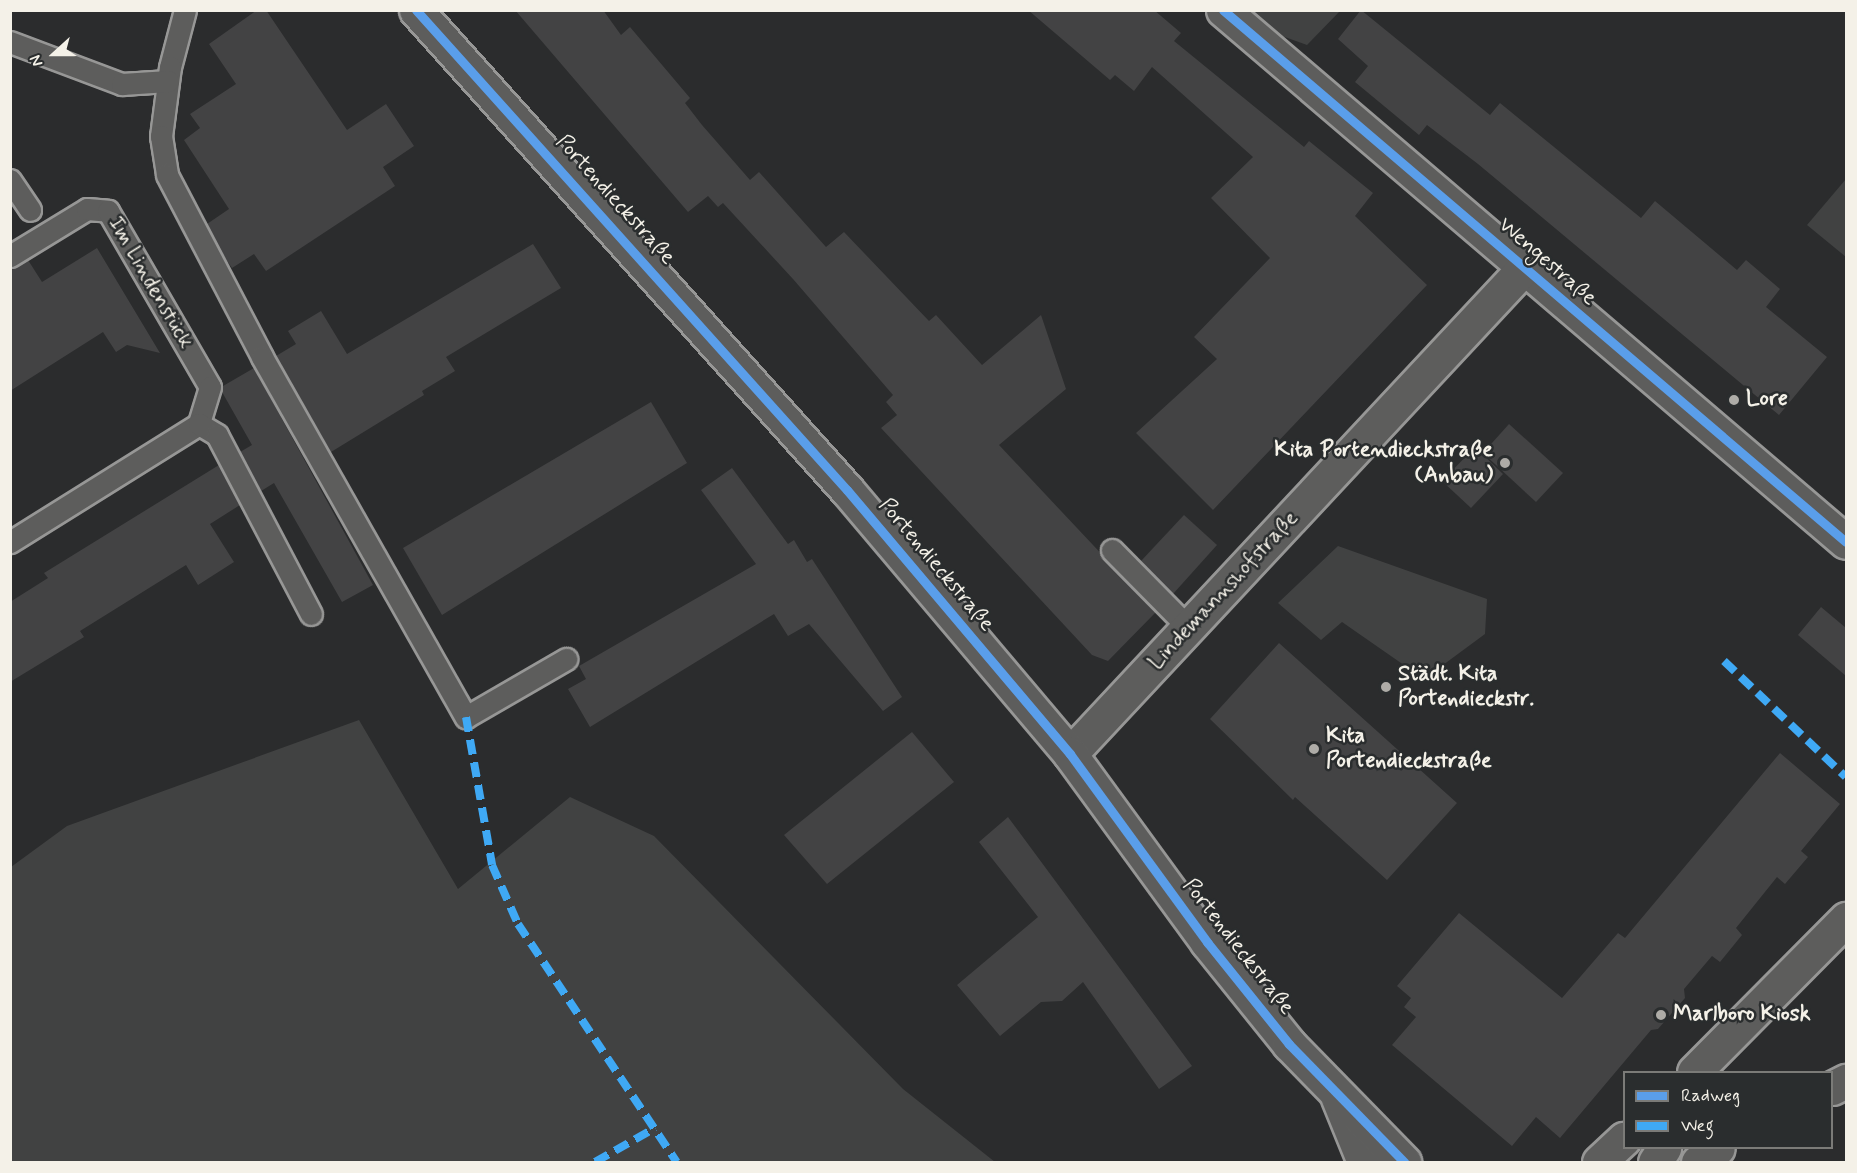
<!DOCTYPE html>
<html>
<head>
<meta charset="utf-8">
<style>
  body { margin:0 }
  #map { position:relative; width:1857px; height:1173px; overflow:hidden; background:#2b2c2d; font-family:Mynerve,sans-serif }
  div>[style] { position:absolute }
  .green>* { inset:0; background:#414242 }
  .building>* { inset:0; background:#434344 }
  .roads { filter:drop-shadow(2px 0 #979796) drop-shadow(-2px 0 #979796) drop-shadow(0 2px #979796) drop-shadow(0 -2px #979796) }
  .service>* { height:21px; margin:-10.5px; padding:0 10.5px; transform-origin:10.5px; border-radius:10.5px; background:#5d5d5c }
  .minor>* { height:33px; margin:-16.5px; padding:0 16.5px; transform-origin:16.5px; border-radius:16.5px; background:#5d5d5c }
  .tertiary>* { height:33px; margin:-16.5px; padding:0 16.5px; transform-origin:16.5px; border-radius:16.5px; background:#5d5d5c }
  .quiet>* { height:8px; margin-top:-4px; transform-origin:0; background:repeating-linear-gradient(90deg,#3fa9f5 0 15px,transparent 0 23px) }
  .cycleway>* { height:9px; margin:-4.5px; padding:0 4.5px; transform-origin:4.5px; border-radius:4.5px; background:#5a9eea }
  .dots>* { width:16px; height:16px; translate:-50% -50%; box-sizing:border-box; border:3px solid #2a2d2e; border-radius:50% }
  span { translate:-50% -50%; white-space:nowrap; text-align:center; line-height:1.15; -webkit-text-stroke:5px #2a2d2e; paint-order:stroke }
  .street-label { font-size:22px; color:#f4f1e8 }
  .poi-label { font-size:22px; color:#f4f1e8; font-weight:700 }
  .left { translate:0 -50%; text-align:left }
  .right { translate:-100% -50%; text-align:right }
  .frame { position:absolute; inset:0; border:12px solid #f4f1e8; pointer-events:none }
  .legend { position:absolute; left:1623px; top:1071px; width:210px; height:78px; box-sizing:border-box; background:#2a2d2e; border:2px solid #7b7b78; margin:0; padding:8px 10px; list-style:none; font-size:18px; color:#f4f1e8 }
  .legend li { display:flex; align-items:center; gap:12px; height:30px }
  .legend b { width:30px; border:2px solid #7b7b78 }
  .north { position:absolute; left:24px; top:24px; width:60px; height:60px; -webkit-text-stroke:4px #2a2d2e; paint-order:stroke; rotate:249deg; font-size:16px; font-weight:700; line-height:24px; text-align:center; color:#f4f1e8 }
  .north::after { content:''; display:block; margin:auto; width:21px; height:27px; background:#f4f1e8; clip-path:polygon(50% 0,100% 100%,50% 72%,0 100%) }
</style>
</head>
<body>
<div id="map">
  <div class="green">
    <div style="clip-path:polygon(1252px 11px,1340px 11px,1307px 45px,1282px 36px)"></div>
    <div style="clip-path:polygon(1846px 179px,1846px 257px,1807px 225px)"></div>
    <div style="clip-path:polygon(1338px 546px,1487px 599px,1485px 634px,1424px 679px,1342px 622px,1321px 640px,1278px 603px)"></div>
    <div style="clip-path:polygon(359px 720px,458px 889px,570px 797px,654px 836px,903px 1089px,995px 1162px,11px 1162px,11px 867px,67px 826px)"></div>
  </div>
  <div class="building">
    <div style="clip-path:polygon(257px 10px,266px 10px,347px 130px,386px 104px,414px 146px,383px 167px,395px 186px,266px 271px,254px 254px,232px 268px,223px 255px,207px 224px,229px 209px,184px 140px,200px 128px,190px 114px,236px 84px,209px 44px)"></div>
    <div style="clip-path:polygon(515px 10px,603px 10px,621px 35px,630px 27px,690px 98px,685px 103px,702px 125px,750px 180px,759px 172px,826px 247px,844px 232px,929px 321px,936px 315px,982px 365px,1041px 315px,1066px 389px,999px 445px,1156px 612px,1108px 661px,1092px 655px,881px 428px,897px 415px,886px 402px,893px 395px,793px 279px,723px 203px,718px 207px,708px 196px,688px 212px)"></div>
    <div style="clip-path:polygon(1028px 10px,1154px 10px,1181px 33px,1174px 41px,1304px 147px,1309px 141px,1373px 193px,1355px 216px,1427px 285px,1213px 510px,1136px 433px,1217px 359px,1194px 337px,1270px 258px,1211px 198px,1253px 157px,1152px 67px,1134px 91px,1115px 75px,1110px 80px)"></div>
    <div style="clip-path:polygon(1361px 10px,1490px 115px,1500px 103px,1641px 218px,1655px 201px,1737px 270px,1746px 260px,1780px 289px,1766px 307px,1827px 357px,1779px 415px,1478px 164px,1427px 125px,1419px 135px,1355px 82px,1368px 66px,1338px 39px)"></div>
    <div style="clip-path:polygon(533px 244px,561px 288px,446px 357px,455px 371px,422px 391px,424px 395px,331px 452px,276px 356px,296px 344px,288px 331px,321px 311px,347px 354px)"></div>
    <div style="clip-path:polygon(97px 248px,160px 353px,127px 345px,116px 352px,103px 332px,10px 391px,10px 269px,28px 260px,42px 282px)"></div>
    <div style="clip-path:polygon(254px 368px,373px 585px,342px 602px,274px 483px,261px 491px,240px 452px,252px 445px,222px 392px,223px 386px)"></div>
    <div style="clip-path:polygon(651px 402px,687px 463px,442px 615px,403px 548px)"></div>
    <div style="clip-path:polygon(1509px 424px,1563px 473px,1536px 502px,1483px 453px)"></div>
    <div style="clip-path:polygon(1475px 447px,1503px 474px,1471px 508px,1442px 481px)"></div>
    <div style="clip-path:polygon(219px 465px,240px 505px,210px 524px,234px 562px,198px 585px,186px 565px,80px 631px,84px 637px,10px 682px,10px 602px,48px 578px,44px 573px)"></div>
    <div style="clip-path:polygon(732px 468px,788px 544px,794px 540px,807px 562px,812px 559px,902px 697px,883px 711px,809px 624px,788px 636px,774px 614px,590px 727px,568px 689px,586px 679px,579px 666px,756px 564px,701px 490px)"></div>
    <div style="clip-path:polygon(1184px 515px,1217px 545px,1173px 594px,1141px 561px)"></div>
    <div style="clip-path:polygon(1821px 607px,1846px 628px,1846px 676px,1798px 635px)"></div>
    <div style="clip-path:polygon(1279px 643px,1457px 803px,1387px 880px,1295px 797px,1293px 800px,1210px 719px)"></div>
    <div style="clip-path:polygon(912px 732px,954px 782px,827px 884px,784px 835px)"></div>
    <div style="clip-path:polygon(1780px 753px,1840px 804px,1801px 851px,1808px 857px,1785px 884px,1777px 877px,1736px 928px,1742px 935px,1720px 962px,1712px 956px,1684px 989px,1685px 998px,1658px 1029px,1651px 1030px,1560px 1138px,1536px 1117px,1512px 1146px,1392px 1045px,1416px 1017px,1404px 1007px,1411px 998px,1397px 986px,1459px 913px,1562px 998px,1618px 933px,1625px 938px)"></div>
    <div style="clip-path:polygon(1008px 817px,1192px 1066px,1159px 1089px,1083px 982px,1062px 1001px,1041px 1002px,1000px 1036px,957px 985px,1038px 917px,979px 842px)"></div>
  </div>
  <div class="roads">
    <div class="service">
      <div style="left:185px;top:10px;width:59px;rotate:104.7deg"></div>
      <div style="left:170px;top:67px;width:70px;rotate:97.4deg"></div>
      <div style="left:161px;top:136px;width:39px;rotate:81deg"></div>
      <div style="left:167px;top:175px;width:205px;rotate:62.4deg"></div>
      <div style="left:262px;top:357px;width:414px;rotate:60.5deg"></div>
      <div style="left:466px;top:717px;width:116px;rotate:-30.1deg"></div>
      <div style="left:10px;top:42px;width:120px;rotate:20.6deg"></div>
      <div style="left:122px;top:84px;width:46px;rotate:-3.7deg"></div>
      <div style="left:10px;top:180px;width:36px;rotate:56deg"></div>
      <div style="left:10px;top:256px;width:90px;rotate:-31.4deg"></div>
      <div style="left:87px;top:209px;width:21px;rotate:5deg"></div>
      <div style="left:108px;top:211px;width:203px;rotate:59.9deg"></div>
      <div style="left:210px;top:387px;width:39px;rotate:107deg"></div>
      <div style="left:199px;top:424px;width:223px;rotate:148deg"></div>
      <div style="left:199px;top:424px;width:21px;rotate:31deg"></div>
      <div style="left:217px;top:435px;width:202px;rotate:62.3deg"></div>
      <div style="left:1112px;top:550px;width:110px;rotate:45.4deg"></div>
    </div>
    <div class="minor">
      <div style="left:1223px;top:10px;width:819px;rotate:40.5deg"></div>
      <div style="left:1070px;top:754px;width:665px;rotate:-46.95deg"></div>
      <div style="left:1338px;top:1098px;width:69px;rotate:67.9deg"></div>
    </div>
    <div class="tertiary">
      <div style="left:416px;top:10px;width:645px;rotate:48.08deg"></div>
      <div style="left:847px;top:490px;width:346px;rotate:49.8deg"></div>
      <div style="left:1070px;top:754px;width:233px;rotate:53.9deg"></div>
      <div style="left:1207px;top:942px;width:131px;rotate:51.2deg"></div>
      <div style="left:1289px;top:1044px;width:165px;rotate:45.7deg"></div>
      <div style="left:1694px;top:1072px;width:216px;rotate:-45.2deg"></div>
      <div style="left:1832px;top:1088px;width:16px;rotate:-27deg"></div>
      <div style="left:1599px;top:1162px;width:34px;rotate:-43deg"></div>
      <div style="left:1655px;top:1162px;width:17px;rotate:-57deg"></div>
      <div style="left:1698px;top:1162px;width:24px;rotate:-35deg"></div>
    </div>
  </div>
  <div class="quiet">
    <div style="left:1724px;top:661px;width:168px;rotate:43.6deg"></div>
    <div style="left:466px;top:717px;width:150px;rotate:80deg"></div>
    <div style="left:492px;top:865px;width:64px;rotate:66.2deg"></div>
    <div style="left:518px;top:924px;width:286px;rotate:56.3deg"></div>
    <div style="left:595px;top:1162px;width:69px;rotate:-29.5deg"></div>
  </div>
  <div class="cycleway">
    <div style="left:416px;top:10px;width:645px;rotate:48.08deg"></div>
    <div style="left:847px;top:490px;width:346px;rotate:49.8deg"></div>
    <div style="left:1070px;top:754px;width:233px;rotate:53.9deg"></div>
    <div style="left:1207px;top:942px;width:131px;rotate:51.2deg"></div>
    <div style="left:1289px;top:1044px;width:165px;rotate:45.7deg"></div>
    <div style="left:1223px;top:10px;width:819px;rotate:40.5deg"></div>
  </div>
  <div class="dots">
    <div style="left:1734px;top:400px;background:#aeaca7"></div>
    <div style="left:1505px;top:463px;background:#aeaca7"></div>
    <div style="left:1386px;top:687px;background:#aeaca7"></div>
    <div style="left:1314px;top:749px;background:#aeaca7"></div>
    <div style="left:1661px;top:1015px;background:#aeaca7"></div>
  </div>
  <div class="street-label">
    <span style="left:615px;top:200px;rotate:48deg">Portendieckstraße</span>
    <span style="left:1547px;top:262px;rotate:41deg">Wengestraße</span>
    <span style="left:150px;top:283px;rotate:60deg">Im Lindenstück</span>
    <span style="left:936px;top:565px;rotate:50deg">Portendieckstraße</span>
    <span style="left:1224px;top:591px;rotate:-47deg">Lindemannshofstraße</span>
    <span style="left:1238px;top:947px;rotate:52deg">Portendieckstraße</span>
  </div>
  <div class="poi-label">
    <span class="left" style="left:1746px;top:400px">Lore</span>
    <span class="right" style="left:1493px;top:463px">Kita Portendieckstraße<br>(Anbau)</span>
    <span class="left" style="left:1398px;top:687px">Städt. Kita<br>Portendieckstr.</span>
    <span class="left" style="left:1326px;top:749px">Kita<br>Portendieckstraße</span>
    <span class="left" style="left:1673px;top:1015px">Marlboro Kiosk</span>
  </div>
  <div class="frame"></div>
  <ul class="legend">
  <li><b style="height:8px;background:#5a9eea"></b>Radweg</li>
  <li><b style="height:8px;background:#3fa9f5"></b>Weg</li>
  </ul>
  <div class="north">N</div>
</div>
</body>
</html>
